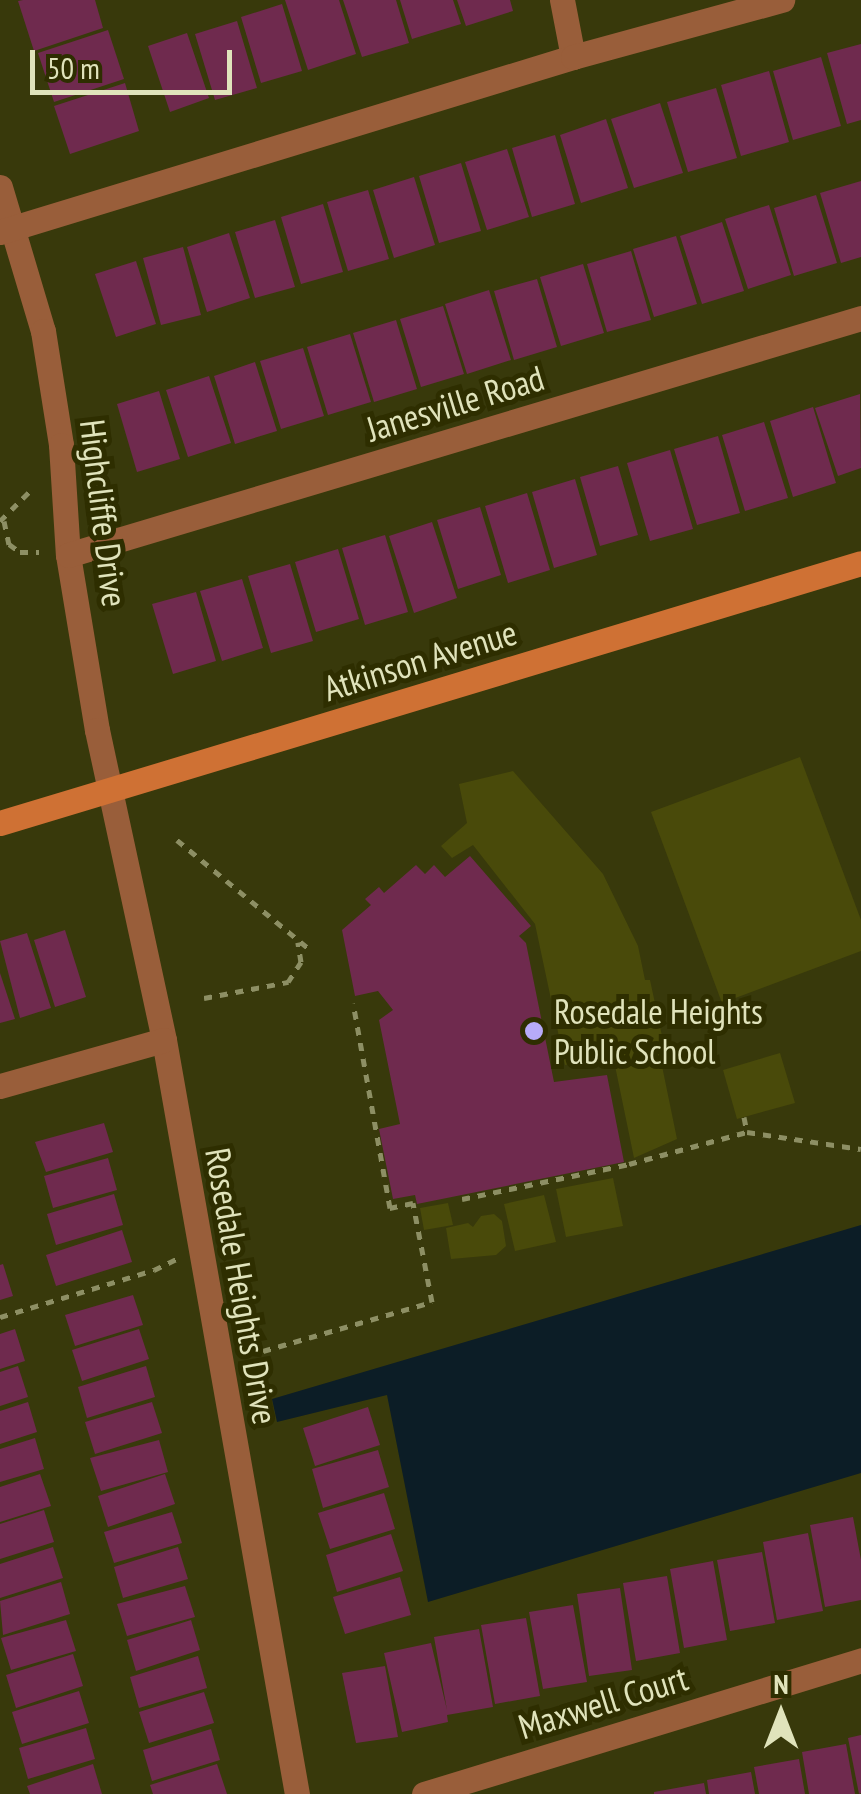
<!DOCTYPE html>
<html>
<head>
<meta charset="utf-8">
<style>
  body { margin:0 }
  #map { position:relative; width:861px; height:1794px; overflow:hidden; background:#38390b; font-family:"PT Sans Narrow",sans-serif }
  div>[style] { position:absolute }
  .green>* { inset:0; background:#494a0a }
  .water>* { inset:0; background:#0c1d26 }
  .building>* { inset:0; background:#6f2a4e }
  .path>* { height:5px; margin-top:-2.5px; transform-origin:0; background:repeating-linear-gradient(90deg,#8d8f64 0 8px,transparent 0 16px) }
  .street>* { height:25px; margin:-12.5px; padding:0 12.5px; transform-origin:12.5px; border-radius:12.5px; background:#995e3a }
  .secondary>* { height:25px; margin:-12.5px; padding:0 12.5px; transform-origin:12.5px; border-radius:12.5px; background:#cf7134 }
  .dots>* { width:28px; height:28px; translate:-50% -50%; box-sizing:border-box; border:5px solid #2e2e00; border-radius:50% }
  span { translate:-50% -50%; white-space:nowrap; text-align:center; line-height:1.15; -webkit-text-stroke:10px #2e2e00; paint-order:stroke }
  .street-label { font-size:35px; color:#e0e3bb }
  .poi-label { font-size:35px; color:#e0e3bb }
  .left { translate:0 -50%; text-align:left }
  .north { position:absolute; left:731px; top:1664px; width:100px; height:100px; -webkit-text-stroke:8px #2e2e00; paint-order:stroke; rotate:0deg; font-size:28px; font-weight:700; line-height:40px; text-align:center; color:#e0e3bb }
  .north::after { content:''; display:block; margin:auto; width:35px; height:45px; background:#e0e3bb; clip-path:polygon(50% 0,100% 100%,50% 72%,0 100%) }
  .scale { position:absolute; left:30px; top:50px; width:202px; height:45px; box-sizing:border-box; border:5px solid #e0e3bb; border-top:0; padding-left:12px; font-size:30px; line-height:35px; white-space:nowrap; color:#e0e3bb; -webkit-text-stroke:8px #2e2e00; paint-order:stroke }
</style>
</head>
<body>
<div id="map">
  <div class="green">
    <div style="clip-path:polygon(800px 757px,861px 920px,861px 951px,722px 1003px,651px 812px)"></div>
    <div style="clip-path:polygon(513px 771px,603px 874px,638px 946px,645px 980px,650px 980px,667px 1059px,661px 1061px,677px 1139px,634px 1158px,613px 1056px,565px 1065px,535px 924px,473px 845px,452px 858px,441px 846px,467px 823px,459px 784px)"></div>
    <div style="clip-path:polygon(780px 1053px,795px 1103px,737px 1119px,723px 1070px)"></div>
    <div style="clip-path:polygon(613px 1178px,623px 1226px,566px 1237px,556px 1189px)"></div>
    <div style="clip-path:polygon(544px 1195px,556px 1242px,515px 1251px,504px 1204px)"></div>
    <div style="clip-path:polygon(448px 1203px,453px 1225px,424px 1230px,420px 1208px)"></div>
    <div style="clip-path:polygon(494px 1214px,502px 1221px,506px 1246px,496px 1255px,451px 1259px,446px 1228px,468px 1223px,473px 1227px,481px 1216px)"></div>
  </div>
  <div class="water">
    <div style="clip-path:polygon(861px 1225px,861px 1473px,428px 1602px,387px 1395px,277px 1422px,272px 1399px)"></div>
  </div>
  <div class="building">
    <div style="clip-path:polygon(23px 0,95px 0,103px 28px,34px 51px,18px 1px)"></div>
    <div style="clip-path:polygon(285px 0,339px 0,356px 54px,308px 70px)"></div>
    <div style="clip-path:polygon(343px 0,396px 0,409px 43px,362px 57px)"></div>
    <div style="clip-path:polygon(400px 0,453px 0,461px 24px,412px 39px)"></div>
    <div style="clip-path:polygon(457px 0,510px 0,513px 11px,466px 26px)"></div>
    <div style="clip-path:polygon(282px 4px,302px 71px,261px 83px,241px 17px)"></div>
    <div style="clip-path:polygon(237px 21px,257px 88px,215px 100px,195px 34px)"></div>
    <div style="clip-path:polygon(108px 30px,124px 79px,54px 102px,38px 53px)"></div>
    <div style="clip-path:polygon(187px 33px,209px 98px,170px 112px,148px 46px)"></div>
    <div style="clip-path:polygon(861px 44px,861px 120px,847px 124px,827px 53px)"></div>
    <div style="clip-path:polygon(821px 57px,841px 126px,793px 140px,773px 71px)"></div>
    <div style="clip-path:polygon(769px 71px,789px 142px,741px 156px,721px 85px)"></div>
    <div style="clip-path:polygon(125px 83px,139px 131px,70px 154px,54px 106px)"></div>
    <div style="clip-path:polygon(716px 88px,737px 158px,688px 172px,667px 102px)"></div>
    <div style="clip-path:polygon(660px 103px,683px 173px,634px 188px,611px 119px)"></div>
    <div style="clip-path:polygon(606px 119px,628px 188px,581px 203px,560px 135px)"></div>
    <div style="clip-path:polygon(555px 135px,575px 204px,532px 217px,512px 148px)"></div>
    <div style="clip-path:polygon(507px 149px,529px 217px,487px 230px,465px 162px)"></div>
    <div style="clip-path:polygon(461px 163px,481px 231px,439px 243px,419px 176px)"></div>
    <div style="clip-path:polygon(414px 177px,435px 245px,394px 258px,373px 190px)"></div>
    <div style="clip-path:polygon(861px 181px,861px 257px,841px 263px,820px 193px)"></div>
    <div style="clip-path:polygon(368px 190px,389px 259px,348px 271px,327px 202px)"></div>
    <div style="clip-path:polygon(816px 195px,837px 263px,794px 276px,774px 208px)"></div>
    <div style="clip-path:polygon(323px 204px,343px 272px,301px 284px,281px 217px)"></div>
    <div style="clip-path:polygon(769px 205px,791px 275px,748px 289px,725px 219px)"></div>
    <div style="clip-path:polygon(275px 220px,295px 287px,255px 298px,235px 232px)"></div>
    <div style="clip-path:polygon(722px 222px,744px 291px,702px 304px,680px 236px)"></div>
    <div style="clip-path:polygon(229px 233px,250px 298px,207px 312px,187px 247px)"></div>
    <div style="clip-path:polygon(676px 236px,697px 304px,654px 317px,633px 249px)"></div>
    <div style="clip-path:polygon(183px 247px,201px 315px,161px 325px,143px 258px)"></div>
    <div style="clip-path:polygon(631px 251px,651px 320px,607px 332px,587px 264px)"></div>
    <div style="clip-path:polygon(136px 261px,156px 324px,116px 337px,95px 274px)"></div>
    <div style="clip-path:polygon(583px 264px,604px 333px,561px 346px,540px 277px)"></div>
    <div style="clip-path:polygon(537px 279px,557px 347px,514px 360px,494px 291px)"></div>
    <div style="clip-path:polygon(489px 290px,511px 360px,467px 374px,445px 304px)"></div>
    <div style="clip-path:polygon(443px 306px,464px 374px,421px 387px,400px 319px)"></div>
    <div style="clip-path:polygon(396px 320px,417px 389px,374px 402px,353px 333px)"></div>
    <div style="clip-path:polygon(350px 334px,371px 402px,328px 415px,307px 347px)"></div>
    <div style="clip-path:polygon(303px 348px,324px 416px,281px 429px,260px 361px)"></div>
    <div style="clip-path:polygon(255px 362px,277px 431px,235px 444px,214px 376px)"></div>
    <div style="clip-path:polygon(209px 376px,231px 443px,188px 457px,166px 390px)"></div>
    <div style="clip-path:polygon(159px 391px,180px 459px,137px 472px,117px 404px)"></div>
    <div style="clip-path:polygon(860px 394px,861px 468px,838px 476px,815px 408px)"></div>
    <div style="clip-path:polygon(813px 407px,836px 483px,793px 497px,770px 421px)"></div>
    <div style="clip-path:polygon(764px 422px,788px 498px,745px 511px,722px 435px)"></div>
    <div style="clip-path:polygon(718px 436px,740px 513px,697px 525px,674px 449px)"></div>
    <div style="clip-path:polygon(670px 450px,693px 529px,650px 541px,627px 463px)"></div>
    <div style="clip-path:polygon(618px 466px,638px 535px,600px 546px,580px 477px)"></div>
    <div style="clip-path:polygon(575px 479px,597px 555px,554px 568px,532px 492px)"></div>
    <div style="clip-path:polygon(527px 493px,550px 570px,508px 583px,485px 506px)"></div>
    <div style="clip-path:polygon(480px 507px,501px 575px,458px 589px,437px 520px)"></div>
    <div style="clip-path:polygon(432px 522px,457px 598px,414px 613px,389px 536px)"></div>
    <div style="clip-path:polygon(385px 535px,408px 612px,365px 625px,342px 548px)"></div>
    <div style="clip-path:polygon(338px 549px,359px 619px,316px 632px,295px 562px)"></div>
    <div style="clip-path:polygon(290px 564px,313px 641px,271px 653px,248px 576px)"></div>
    <div style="clip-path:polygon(242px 579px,263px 648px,222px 661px,200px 591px)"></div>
    <div style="clip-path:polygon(196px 592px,216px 661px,173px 674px,152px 604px)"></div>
    <div style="clip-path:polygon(470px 856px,531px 926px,519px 936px,526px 943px,554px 1082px,607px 1075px,624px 1162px,417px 1204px,415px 1195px,393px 1199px,379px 1129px,400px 1124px,379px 1020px,393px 1010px,378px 991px,355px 996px,342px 930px,371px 905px,365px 899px,379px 887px,384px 893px,416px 865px,425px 874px,434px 865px,445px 877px)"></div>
    <div style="clip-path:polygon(65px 930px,86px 997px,55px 1007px,34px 940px)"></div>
    <div style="clip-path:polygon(27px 933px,51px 1008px,20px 1018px,0 941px)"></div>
    <div style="clip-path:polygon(0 973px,15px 1019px,0 1023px)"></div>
    <div style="clip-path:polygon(104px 1123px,113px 1152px,46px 1172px,35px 1142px)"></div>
    <div style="clip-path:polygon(108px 1158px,117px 1190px,53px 1208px,44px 1176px)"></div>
    <div style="clip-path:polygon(114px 1194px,123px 1225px,56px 1245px,47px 1214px)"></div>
    <div style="clip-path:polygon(122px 1230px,132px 1262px,56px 1286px,46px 1255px)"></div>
    <div style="clip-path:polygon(3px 1264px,13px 1296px,0 1300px,0 1265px)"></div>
    <div style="clip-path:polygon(133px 1295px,143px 1325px,75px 1346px,65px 1315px)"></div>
    <div style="clip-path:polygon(15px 1329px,25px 1361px,0 1369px,0 1334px)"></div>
    <div style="clip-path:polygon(139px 1329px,149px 1359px,82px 1381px,72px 1350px)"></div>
    <div style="clip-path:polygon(18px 1366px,28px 1397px,0 1406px,0 1372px)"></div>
    <div style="clip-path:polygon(146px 1366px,155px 1397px,87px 1418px,78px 1387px)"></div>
    <div style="clip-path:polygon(28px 1402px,37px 1432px,0 1444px,0 1411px)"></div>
    <div style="clip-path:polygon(152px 1402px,162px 1433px,95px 1454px,85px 1422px)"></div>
    <div style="clip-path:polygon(368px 1407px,380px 1445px,315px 1466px,303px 1428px)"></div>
    <div style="clip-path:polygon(35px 1438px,44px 1469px,0 1482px,0 1449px)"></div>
    <div style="clip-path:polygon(159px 1440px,168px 1472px,101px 1491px,90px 1458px)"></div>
    <div style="clip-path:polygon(378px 1450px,389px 1487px,323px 1508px,312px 1469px)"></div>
    <div style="clip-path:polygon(40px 1474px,51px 1506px,0 1522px,0 1487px)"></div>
    <div style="clip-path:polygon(165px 1474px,175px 1504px,108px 1527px,98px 1496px)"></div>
    <div style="clip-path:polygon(384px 1493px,395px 1529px,330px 1549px,318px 1513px)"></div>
    <div style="clip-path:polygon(44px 1510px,54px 1542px,0 1559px,0 1524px)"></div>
    <div style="clip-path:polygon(172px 1512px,182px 1543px,114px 1563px,104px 1532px)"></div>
    <div style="clip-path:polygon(853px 1517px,861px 1560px,861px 1600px,825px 1607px,810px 1525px)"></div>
    <div style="clip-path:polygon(808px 1533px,823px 1611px,777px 1620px,763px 1542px)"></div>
    <div style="clip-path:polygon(391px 1534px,403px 1571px,337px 1592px,326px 1555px)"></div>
    <div style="clip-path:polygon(53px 1547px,63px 1578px,0 1598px,0 1564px)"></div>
    <div style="clip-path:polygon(178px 1547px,188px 1579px,123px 1598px,114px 1567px)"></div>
    <div style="clip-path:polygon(762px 1552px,775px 1623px,730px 1631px,717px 1560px)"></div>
    <div style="clip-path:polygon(713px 1561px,727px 1640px,684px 1648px,670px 1569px)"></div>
    <div style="clip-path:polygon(667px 1576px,680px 1653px,636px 1661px,623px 1583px)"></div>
    <div style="clip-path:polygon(400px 1577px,411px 1615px,345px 1634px,333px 1597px)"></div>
    <div style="clip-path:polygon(61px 1582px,70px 1614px,3px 1635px,0 1601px)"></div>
    <div style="clip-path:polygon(185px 1586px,195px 1617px,127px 1636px,117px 1604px)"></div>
    <div style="clip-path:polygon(620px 1588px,632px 1670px,589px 1676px,577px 1594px)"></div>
    <div style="clip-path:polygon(573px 1605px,587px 1682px,543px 1689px,529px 1612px)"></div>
    <div style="clip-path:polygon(526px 1618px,540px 1696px,495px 1704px,481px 1625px)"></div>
    <div style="clip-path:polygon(66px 1620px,76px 1651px,11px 1670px,1px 1638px)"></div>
    <div style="clip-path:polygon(191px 1620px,200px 1650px,136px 1671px,127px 1640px)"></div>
    <div style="clip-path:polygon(479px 1629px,493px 1707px,447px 1715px,448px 1722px,402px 1732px,384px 1653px,431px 1643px,447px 1710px,434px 1637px)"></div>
    <div style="clip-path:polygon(73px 1654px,83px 1686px,16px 1708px,6px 1675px)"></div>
    <div style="clip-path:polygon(198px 1656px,207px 1688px,139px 1708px,130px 1677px)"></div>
    <div style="clip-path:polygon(385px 1666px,398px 1737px,356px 1743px,342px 1673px)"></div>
    <div style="clip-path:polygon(79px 1691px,89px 1723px,22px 1744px,12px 1712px)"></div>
    <div style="clip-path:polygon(204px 1692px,214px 1723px,149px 1743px,139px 1712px)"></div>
    <div style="clip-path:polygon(86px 1728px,95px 1759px,28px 1779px,19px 1748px)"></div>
    <div style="clip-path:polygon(211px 1729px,220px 1760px,152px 1781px,143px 1750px)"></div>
    <div style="clip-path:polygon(861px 1735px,861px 1793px,859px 1794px,848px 1738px)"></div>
    <div style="clip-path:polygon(846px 1744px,855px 1794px,809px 1794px,802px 1752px)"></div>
    <div style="clip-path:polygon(799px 1759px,805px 1794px,759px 1794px,754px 1767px)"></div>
    <div style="clip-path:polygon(93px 1764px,102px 1794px,30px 1794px,27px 1786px)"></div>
    <div style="clip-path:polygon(217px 1764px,227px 1794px,153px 1794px,150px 1785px)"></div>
    <div style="clip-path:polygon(751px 1772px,755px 1794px,709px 1794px,707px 1780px)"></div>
    <div style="clip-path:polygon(704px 1783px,706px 1794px,654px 1794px,654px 1792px)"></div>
  </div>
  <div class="path">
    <div style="left:0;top:521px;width:41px;rotate:-45deg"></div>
    <div style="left:4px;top:521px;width:24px;rotate:78deg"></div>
    <div style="left:9px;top:544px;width:14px;rotate:36deg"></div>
    <div style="left:20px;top:552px;width:19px"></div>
    <div style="left:177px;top:840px;width:170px;rotate:39.5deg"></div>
    <div style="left:204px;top:998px;width:86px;rotate:-10.8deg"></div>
    <div style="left:288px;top:982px;width:24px;rotate:-57deg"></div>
    <div style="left:301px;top:962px;width:20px;rotate:-99deg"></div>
    <div style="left:744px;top:1117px;width:15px;rotate:79deg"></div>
    <div style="left:462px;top:1199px;width:171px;rotate:-11.8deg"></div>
    <div style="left:629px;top:1164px;width:122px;rotate:-15.2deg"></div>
    <div style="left:747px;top:1132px;width:115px;rotate:8.5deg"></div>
    <div style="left:0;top:1317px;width:161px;rotate:-17deg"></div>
    <div style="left:154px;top:1270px;width:25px;rotate:-26deg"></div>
    <div style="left:263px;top:1351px;width:176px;rotate:-16.2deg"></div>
    <div style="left:432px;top:1302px;width:101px;rotate:-100.9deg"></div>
    <div style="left:413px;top:1203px;width:24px;rotate:168deg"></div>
    <div style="left:390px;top:1208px;width:208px;rotate:-100.2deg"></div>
  </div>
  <div class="street">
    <div style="left:562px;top:0;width:58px;rotate:79.1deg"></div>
    <div style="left:0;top:187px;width:150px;rotate:73.4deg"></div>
    <div style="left:43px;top:331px;width:115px;rotate:81deg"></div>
    <div style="left:61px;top:445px;width:110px;rotate:86.4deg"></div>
    <div style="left:68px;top:555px;width:177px;rotate:80.6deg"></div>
    <div style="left:97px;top:730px;width:317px;rotate:77.8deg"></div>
    <div style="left:164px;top:1040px;width:766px;rotate:80deg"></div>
    <div style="left:0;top:232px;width:599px;rotate:-16.98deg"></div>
    <div style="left:573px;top:57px;width:217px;rotate:-15.3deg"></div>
    <div style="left:68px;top:555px;width:828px;rotate:-16.64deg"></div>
    <div style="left:0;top:1086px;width:170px;rotate:-15.7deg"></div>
    <div style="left:424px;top:1794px;width:457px;rotate:-17deg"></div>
  </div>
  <div class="secondary">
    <div style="left:0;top:823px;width:899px;rotate:-16.8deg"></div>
  </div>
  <div class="dots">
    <div style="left:534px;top:1031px;background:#b7abf8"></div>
  </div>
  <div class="street-label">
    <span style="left:455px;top:403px;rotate:-17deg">Janesville Road</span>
    <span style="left:104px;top:513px;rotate:83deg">Highcliffe Drive</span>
    <span style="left:420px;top:660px;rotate:-17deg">Atkinson Avenue</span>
    <span style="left:242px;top:1286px;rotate:80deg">Rosedale Heights Drive</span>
    <span style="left:603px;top:1702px;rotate:-17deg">Maxwell Court</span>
  </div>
  <div class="poi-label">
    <span class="left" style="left:554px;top:1031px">Rosedale Heights<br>Public School</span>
  </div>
  <div class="north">N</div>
  <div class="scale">50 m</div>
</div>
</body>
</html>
